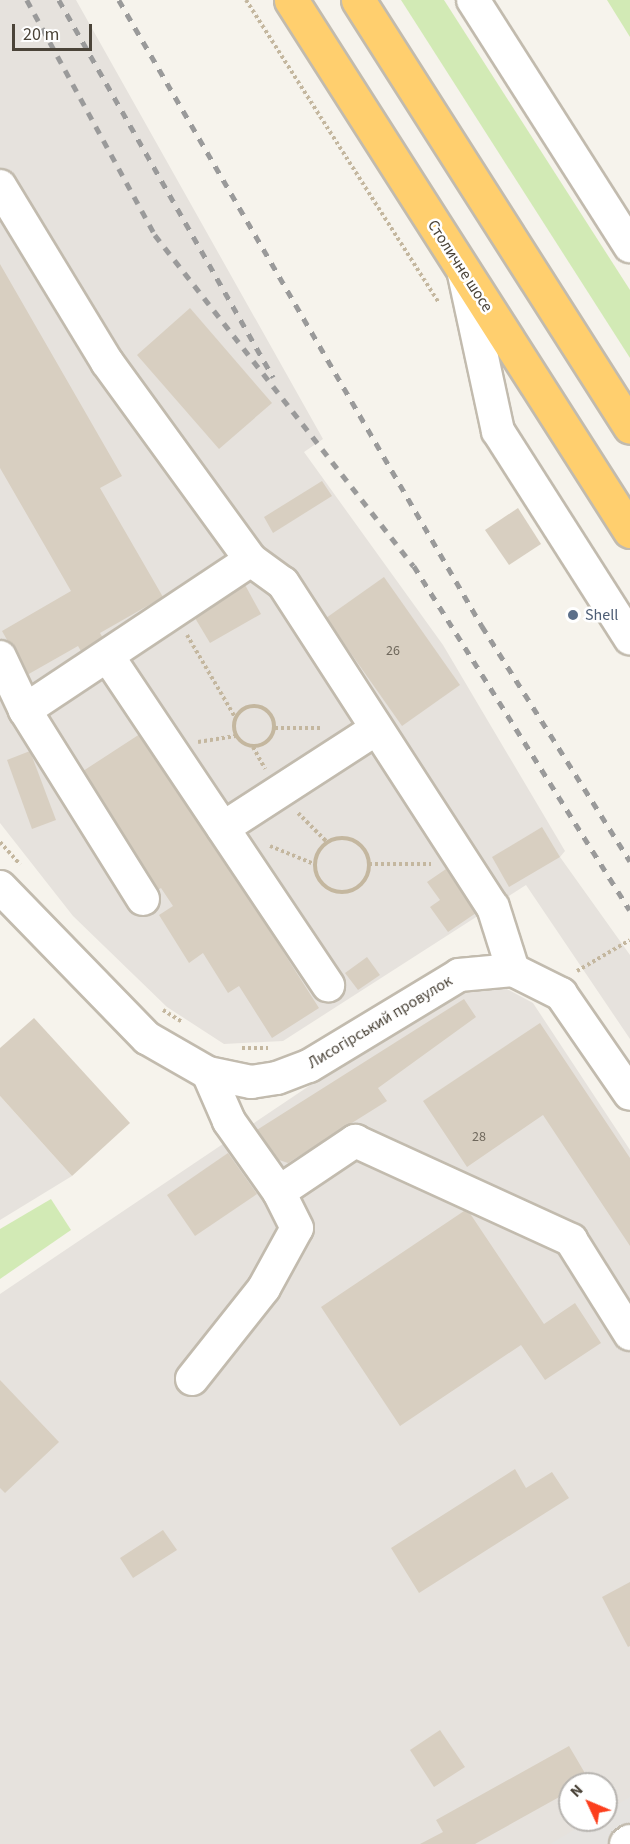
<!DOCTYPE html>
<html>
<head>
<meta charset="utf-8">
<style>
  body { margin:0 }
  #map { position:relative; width:630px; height:1844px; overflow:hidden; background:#f6f3ec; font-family:"Source Sans 3",sans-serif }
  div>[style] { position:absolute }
  .industrial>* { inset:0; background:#e6e2dd }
  .green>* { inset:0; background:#d2eab5 }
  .parking>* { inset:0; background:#e5e3e0 }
  .building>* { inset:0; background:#d8cfc1 }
  .path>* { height:4px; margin-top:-2px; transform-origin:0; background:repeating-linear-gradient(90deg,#c4b79f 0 3px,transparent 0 6px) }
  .path>.ring { margin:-2px; padding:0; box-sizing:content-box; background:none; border:4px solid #c4b79f; border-radius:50% }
  .roads { filter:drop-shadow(2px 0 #c2bbae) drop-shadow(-2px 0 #c2bbae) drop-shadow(0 2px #c2bbae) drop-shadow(0 -2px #c2bbae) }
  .minor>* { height:32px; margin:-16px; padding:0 16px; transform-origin:16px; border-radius:16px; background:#fff }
  .highway>* { height:33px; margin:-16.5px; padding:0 16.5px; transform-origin:16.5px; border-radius:16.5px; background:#ffcf6e }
  .rail>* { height:4.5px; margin-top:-2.25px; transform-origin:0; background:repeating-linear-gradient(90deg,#9a9a9a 0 8px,transparent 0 16px) }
  .dots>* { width:16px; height:16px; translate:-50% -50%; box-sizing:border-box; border:3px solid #fff; border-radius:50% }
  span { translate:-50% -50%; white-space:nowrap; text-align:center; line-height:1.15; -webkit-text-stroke:5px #fff; paint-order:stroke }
  .number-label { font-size:14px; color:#6e675b }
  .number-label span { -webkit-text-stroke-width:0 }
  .street-label { font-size:16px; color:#4b4439 }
  .service-label { font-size:16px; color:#4e5e75 }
  .left { translate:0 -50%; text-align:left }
  .north { position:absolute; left:558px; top:1772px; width:60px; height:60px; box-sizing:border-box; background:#fff; border:2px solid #b7b4b0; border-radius:50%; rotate:314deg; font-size:16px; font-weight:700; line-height:24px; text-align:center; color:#4b4439 }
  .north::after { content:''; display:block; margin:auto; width:21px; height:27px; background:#fc3f1d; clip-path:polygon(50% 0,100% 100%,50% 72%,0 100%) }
  .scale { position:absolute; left:12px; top:24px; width:80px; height:27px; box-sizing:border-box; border:3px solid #4b4439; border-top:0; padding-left:8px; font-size:18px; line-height:21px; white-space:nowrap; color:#4b4439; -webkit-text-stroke:4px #fff; paint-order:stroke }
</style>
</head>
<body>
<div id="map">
  <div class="industrial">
    <div style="clip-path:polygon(0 0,76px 0,323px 439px,304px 452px,443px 645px,565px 851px,560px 857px,630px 955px,630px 1039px,526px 885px,283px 1041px,224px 1044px,167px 1007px,73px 916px,0 823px)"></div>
    <div style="clip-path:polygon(evenodd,477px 973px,533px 1003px,630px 1150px,630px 1844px,0 1844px,0 1294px,477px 973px,570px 1784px,606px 1784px,606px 1820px,570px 1820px,570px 1784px)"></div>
    <div style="clip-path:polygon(0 1096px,72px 1176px,0 1220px)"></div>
  </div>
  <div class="green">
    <div style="clip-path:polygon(401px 0,444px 0,630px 290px,630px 358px)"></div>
    <div style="clip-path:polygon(607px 0,630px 0,630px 37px)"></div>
    <div style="clip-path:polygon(51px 1199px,71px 1230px,0 1279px,0 1229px)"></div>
  </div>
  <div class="parking">
    <div style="clip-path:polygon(630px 1797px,630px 1835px,615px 1844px,550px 1844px,591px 1820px,606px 1820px,606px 1811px)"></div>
  </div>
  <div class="building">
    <div style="clip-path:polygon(0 264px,122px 476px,100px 488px,163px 597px,100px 633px,107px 645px,85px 658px,78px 646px,27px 675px,2px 631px,71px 591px,0 468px)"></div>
    <div style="clip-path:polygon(190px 308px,272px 403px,219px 449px,137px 355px)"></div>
    <div style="clip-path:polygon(322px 481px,332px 496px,273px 533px,264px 517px)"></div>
    <div style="clip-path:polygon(518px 508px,541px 544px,509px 565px,485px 530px)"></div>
    <div style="clip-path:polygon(384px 577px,460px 685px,402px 726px,326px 618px)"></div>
    <div style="clip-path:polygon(244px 583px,261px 614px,210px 643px,192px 613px)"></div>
    <div style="clip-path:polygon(143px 732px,319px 1008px,272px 1038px,239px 986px,228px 993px,203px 953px,189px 963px,159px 915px,173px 906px,161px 888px,156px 891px,80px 773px)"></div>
    <div style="clip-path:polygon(30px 751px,56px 820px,32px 829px,7px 760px)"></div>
    <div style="clip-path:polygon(542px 827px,560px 857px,509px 887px,492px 857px)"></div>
    <div style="clip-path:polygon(446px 869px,476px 913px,448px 932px,430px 907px,440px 900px,427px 882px)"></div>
    <div style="clip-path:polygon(367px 957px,380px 975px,358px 990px,345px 973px)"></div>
    <div style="clip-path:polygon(464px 999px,476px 1017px,378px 1088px,387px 1101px,288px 1163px,267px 1156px,252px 1133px)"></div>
    <div style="clip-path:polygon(34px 1018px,130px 1123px,72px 1176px,0 1096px,0 1048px)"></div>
    <div style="clip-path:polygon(540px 1023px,630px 1158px,630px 1246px,543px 1115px,467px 1167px,423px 1101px)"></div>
    <div style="clip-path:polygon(228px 1153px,257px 1194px,195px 1236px,167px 1195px)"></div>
    <div style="clip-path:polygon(467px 1209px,544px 1324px,575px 1303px,601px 1343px,545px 1380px,521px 1345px,400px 1426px,321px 1307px)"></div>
    <div style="clip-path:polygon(0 1380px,59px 1442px,5px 1493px,0 1488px)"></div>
    <div style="clip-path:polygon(515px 1469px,526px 1488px,552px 1472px,569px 1498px,419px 1593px,391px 1548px)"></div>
    <div style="clip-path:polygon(163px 1530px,177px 1550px,133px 1578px,120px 1558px)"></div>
    <div style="clip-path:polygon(630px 1582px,630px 1646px,628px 1647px,602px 1597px)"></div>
    <div style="clip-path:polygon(440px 1730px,465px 1767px,434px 1787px,410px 1750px)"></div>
    <div style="clip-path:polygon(569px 1746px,589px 1780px,570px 1784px,570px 1791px,475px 1844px,420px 1844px,443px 1832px,436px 1820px)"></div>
  </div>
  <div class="path">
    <div style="left:246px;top:0;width:359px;rotate:57.5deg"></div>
    <div style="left:187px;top:635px;width:95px;rotate:59.7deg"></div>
    <div class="ring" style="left:234px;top:706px;width:36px;height:36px"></div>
    <div style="left:275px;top:728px;width:47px"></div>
    <div style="left:198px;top:742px;width:38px;rotate:-9deg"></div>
    <div style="left:253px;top:747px;width:25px;rotate:61deg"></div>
    <div style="left:298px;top:813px;width:41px;rotate:45deg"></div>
    <div class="ring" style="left:315px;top:838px;width:50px;height:50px"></div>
    <div style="left:0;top:842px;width:30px;rotate:48deg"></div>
    <div style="left:270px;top:846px;width:48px;rotate:22.2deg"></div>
    <div style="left:369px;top:864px;width:62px"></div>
    <div style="left:577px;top:971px;width:61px;rotate:-30.3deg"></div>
    <div style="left:163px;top:1010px;width:22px;rotate:32deg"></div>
    <div style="left:242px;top:1048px;width:26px"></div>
  </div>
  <div class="roads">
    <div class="minor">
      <div style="left:473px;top:0;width:292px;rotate:57.5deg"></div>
      <div style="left:0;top:186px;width:206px;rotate:58.7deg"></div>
      <div style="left:107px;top:362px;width:245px;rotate:54deg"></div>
      <div style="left:251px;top:560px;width:39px;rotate:36deg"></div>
      <div style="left:283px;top:583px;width:386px;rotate:57.1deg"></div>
      <div style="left:493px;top:907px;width:66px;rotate:72.4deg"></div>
      <div style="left:464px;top:274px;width:161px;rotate:77.8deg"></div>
      <div style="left:498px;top:431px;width:246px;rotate:57.5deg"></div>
      <div style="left:0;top:657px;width:59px;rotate:64.7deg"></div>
      <div style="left:109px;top:658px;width:394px;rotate:56.2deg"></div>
      <div style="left:223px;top:828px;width:182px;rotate:-32.9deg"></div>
      <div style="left:0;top:887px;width:211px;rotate:45.8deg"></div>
      <div style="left:147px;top:1038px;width:70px;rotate:29.8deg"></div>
      <div style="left:208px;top:1073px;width:44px;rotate:11.8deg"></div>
      <div style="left:251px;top:1082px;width:26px;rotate:-9deg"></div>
      <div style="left:277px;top:1078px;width:34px;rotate:-21deg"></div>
      <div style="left:309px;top:1066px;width:175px;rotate:-31.2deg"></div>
      <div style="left:459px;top:975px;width:54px;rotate:-5.3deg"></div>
      <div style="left:513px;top:970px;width:54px;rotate:26.6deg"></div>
      <div style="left:561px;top:994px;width:121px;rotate:55.4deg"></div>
      <div style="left:143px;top:899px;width:223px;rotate:-122deg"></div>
      <div style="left:25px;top:710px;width:271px;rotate:-33.6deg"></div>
      <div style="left:279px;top:1192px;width:92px;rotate:-33.9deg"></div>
      <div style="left:355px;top:1141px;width:238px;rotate:24.6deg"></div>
      <div style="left:571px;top:1240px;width:111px;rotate:57.9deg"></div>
      <div style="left:192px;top:1379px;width:116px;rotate:-51.6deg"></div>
      <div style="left:264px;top:1288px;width:68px;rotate:-61.2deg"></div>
      <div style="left:297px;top:1228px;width:40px;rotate:-116.6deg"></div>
      <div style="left:279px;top:1192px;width:87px;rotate:-125.2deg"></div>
      <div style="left:229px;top:1121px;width:52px;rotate:-113.6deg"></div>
      <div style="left:626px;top:1844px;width:5px;rotate:-37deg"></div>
    </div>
    <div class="highway">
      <div style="left:291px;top:0;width:630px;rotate:57.45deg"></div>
      <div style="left:358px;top:0;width:506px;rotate:57.5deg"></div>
    </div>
  </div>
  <div class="rail">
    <div style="left:27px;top:0;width:268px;rotate:61.4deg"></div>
    <div style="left:155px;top:235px;width:420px;rotate:52deg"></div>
    <div style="left:414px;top:566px;width:406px;rotate:57.9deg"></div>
    <div style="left:59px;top:0;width:434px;rotate:60.4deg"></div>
    <div style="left:119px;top:0;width:724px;rotate:59.89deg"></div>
    <div style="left:482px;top:626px;width:278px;rotate:57.8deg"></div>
  </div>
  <div class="dots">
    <div style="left:573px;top:615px;background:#5c6f8a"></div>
  </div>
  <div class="number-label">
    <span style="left:393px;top:651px">26</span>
    <span style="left:479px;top:1137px">28</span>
  </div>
  <div class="street-label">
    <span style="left:460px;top:266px;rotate:57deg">Столичне шосе</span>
    <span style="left:380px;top:1022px;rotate:-31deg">Лисогірський провулок</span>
  </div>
  <div class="service-label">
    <span class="left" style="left:585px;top:615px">Shell</span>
  </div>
  <div class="north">N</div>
  <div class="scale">20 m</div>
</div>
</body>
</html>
